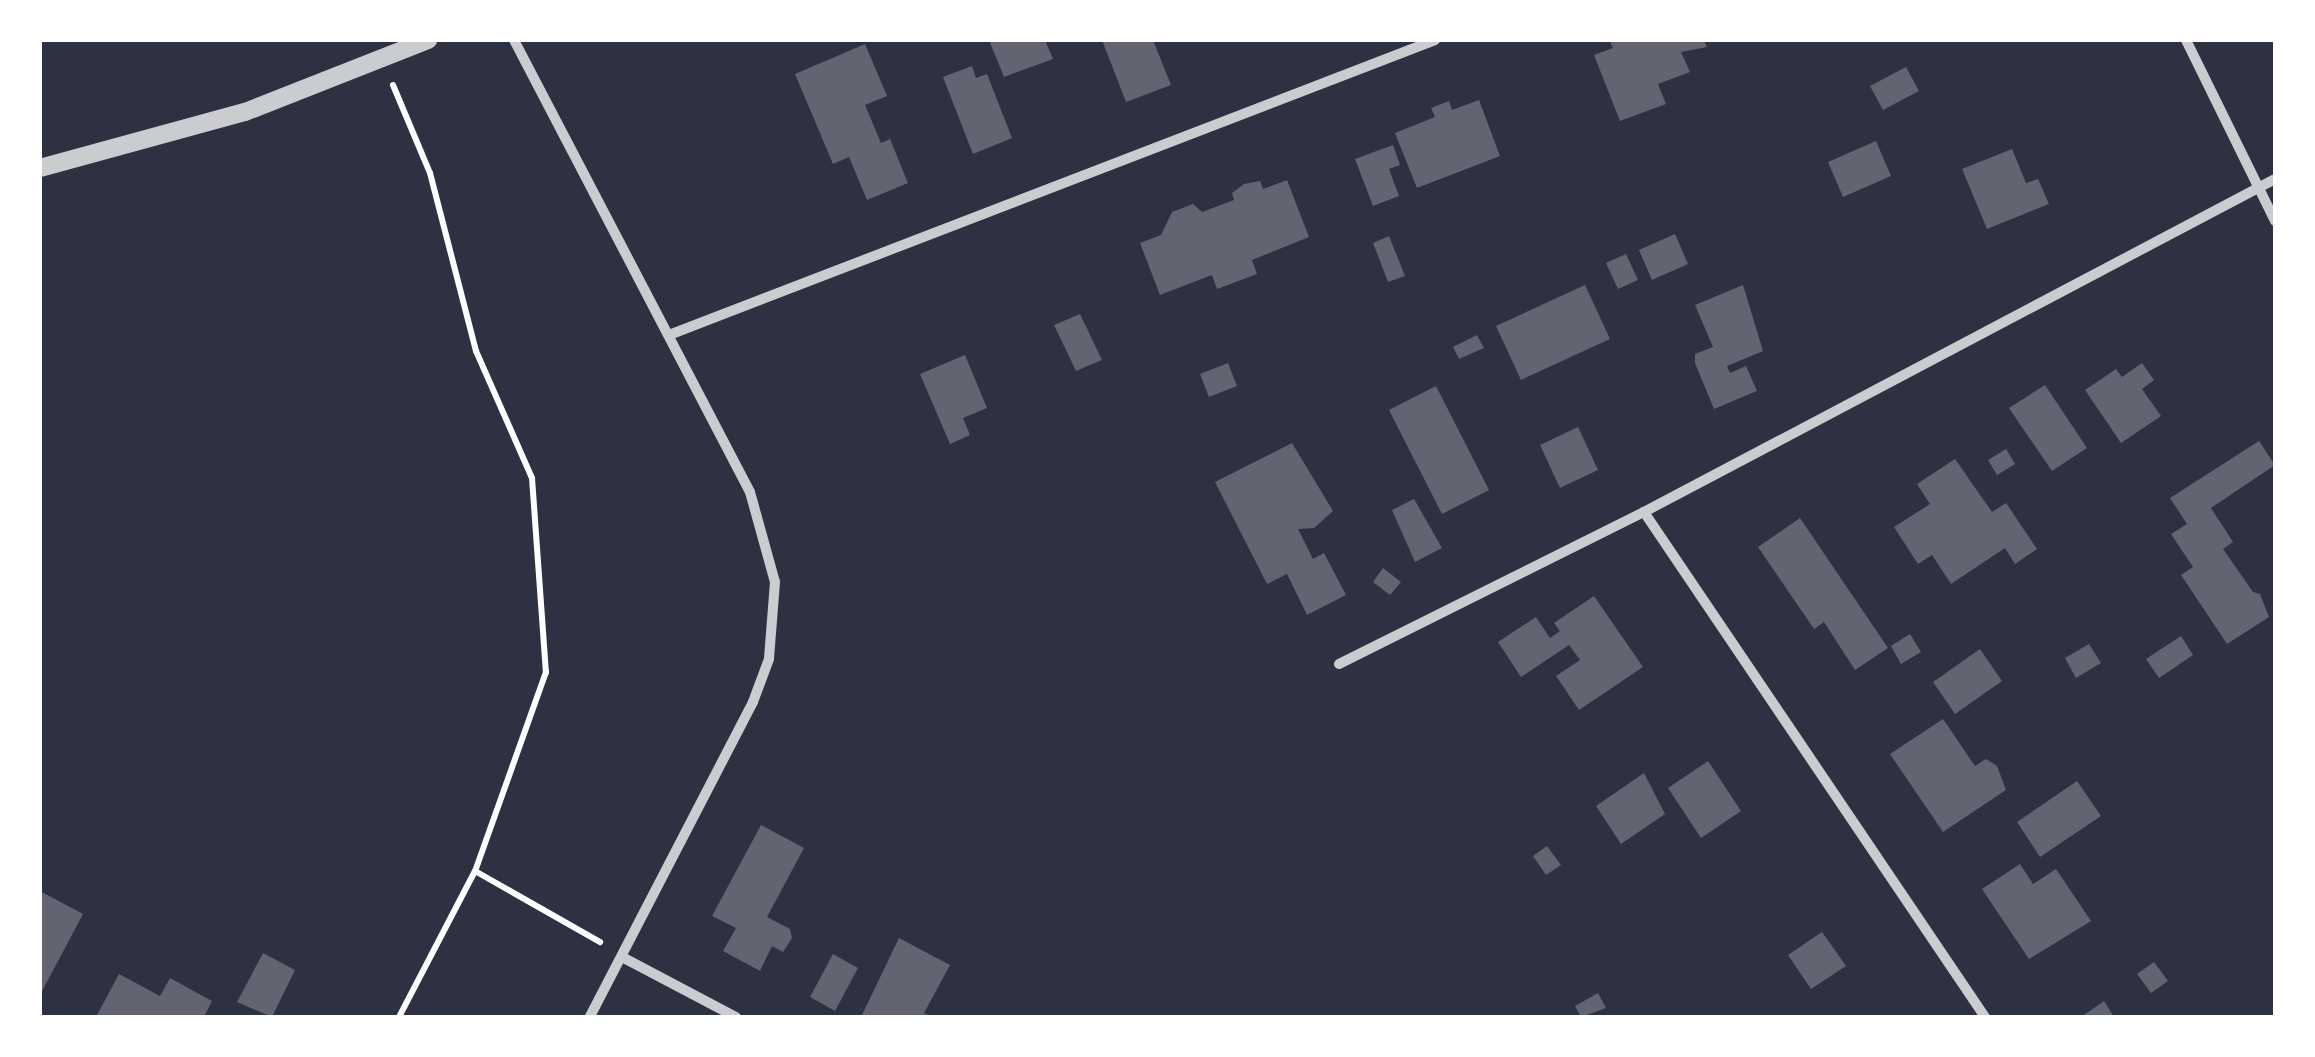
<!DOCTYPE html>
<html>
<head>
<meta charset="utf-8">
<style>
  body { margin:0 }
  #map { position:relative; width:2315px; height:1057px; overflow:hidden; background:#2d3142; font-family:"PT Sans Narrow",sans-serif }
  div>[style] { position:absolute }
  .building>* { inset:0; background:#626471 }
  .path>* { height:6px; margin:-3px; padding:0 3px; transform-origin:3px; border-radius:3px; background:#fff }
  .minor>* { height:10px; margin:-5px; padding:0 5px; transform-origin:5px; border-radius:5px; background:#caccd0 }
  .tertiary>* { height:18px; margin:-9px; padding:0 9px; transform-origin:9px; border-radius:9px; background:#caccd0 }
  span { translate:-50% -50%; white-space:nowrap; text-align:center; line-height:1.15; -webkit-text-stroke:9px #fff; paint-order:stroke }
  .frame { position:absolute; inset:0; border:42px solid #fff; pointer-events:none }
</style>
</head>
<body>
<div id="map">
  <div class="building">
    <div style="clip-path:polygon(989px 40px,1045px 40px,1053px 59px,1004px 77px)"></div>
    <div style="clip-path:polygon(1102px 40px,1153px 40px,1171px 85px,1126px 102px)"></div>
    <div style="clip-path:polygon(1609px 40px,1704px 40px,1707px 47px,1681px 52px,1690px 72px,1658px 84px,1666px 104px,1620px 121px,1594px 55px,1613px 48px)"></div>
    <div style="clip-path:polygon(865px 44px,887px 96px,865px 105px,881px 143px,890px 139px,908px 183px,867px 200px,849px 157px,833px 164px,795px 74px)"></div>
    <div style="clip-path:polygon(972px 66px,976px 78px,987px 74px,1012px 138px,973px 154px,943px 77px)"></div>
    <div style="clip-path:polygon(1906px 67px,1919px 91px,1883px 110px,1870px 86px)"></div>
    <div style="clip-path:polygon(1479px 100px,1500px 156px,1417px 188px,1395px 133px,1435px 117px,1431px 108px,1449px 101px,1452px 110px)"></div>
    <div style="clip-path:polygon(1876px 141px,1891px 176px,1843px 197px,1828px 162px)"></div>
    <div style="clip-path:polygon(1393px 145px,1400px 165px,1389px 169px,1399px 196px,1373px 206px,1355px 159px)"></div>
    <div style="clip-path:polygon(2012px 149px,2026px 183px,2038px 179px,2049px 204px,1987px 229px,1962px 169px)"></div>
    <div style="clip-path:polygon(1287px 180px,1309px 237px,1252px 260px,1257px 274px,1217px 289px,1212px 275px,1160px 295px,1140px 243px,1161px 235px,1172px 212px,1193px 204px,1202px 212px,1234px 200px,1232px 193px,1244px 184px,1260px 181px,1263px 189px)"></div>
    <div style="clip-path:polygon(1675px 234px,1688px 264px,1652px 280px,1639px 250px)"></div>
    <div style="clip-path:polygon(1389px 236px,1405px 276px,1388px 282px,1373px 243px)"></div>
    <div style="clip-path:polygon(1626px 254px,1638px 280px,1618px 289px,1606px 263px)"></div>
    <div style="clip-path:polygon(1585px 285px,1610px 339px,1521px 380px,1496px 326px)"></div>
    <div style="clip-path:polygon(1743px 285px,1763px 351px,1727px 366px,1730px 373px,1746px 366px,1757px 391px,1714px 409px,1695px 363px,1695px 354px,1713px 347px,1695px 305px)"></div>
    <div style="clip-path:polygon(1080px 314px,1102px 360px,1076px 371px,1054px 325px)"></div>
    <div style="clip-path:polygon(1477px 335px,1484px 348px,1459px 359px,1453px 347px)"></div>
    <div style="clip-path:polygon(965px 355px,987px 408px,963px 418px,970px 435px,950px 444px,920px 374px)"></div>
    <div style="clip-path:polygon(1228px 363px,1237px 386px,1209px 397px,1200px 374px)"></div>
    <div style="clip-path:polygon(2142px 363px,2154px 380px,2142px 389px,2161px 416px,2121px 443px,2085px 390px,2116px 369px,2122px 377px)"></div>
    <div style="clip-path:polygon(2045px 385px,2087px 448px,2052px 471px,2009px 408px)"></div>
    <div style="clip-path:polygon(1436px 386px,1489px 490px,1442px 514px,1389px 410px)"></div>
    <div style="clip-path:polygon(1578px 427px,1598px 470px,1560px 488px,1540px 445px)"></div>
    <div style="clip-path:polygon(2259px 441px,2275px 465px,2211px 508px,2233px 542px,2223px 549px,2253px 592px,2260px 594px,2269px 617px,2227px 644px,2181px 575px,2193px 567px,2171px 534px,2187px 524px,2170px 498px)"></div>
    <div style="clip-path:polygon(1292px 443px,1333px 511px,1314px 528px,1298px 529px,1313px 559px,1324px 553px,1346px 595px,1307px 615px,1287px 574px,1267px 584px,1215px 482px)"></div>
    <div style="clip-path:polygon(2006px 449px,2015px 464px,1997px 475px,1988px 460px)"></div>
    <div style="clip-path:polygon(1955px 459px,1992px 512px,2006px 503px,2037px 549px,2015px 564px,2005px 548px,1951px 584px,1932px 555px,1918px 564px,1894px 527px,1930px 504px,1917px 484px)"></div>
    <div style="clip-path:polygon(1414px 499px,1442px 548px,1415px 562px,1392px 510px)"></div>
    <div style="clip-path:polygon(1800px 518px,1888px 648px,1855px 670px,1824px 622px,1814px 629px,1758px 547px)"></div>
    <div style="clip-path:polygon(1383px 568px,1401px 582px,1390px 595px,1373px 582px)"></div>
    <div style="clip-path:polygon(1594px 596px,1643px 667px,1579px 710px,1556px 676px,1580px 660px,1569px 645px,1521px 677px,1498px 642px,1536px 617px,1550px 638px,1560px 631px,1554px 623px)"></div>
    <div style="clip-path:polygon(1910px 634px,1921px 652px,1901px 664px,1891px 646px)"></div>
    <div style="clip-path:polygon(2181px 636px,2193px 655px,2159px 678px,2146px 659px)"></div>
    <div style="clip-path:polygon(2089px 644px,2101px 663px,2076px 678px,2065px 658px)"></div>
    <div style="clip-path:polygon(1980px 649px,2002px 681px,1955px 714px,1933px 682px)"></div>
    <div style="clip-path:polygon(1943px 719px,1975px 766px,1986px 759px,1997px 766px,2006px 790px,1943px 832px,1890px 754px)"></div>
    <div style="clip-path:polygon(1708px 761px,1741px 811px,1701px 838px,1668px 788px)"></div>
    <div style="clip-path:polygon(1644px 773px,1665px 814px,1621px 844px,1596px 806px)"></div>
    <div style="clip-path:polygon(2077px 781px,2101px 816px,2040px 857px,2017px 822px)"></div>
    <div style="clip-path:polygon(761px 825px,804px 848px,767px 917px,790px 929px,792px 938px,783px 952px,772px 946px,760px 971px,723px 951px,736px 928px,712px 916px)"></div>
    <div style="clip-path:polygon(1547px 846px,1561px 865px,1546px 875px,1533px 856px)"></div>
    <div style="clip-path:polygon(2020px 864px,2033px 884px,2056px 869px,2091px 921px,2029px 959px,1982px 889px)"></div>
    <div style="clip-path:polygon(40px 891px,83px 914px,40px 995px)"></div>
    <div style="clip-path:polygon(1822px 932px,1846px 966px,1811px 989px,1788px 955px)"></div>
    <div style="clip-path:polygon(899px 938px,950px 965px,924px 1013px,932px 1017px,861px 1017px)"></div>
    <div style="clip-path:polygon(263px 953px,295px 970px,272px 1017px,237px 1002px)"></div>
    <div style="clip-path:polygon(833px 954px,858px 968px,835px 1011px,810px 997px)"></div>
    <div style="clip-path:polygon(2154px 962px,2168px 981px,2151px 993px,2137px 974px)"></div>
    <div style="clip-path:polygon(119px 974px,160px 996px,170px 978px,212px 1001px,204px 1017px,96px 1017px)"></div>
    <div style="clip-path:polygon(1598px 993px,1606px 1008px,1581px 1017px,1575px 1006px)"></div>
    <div style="clip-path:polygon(2104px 1001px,2114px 1017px,2081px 1017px)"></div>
  </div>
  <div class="path">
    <div style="left:393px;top:85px;width:95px;rotate:67.2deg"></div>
    <div style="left:430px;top:173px;width:184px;rotate:75.5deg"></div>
    <div style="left:476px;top:351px;width:139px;rotate:66.2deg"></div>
    <div style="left:532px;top:478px;width:195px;rotate:85.9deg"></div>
    <div style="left:546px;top:672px;width:211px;rotate:109.6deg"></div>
    <div style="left:475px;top:871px;width:165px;rotate:117.5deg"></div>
    <div style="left:475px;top:871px;width:144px;rotate:29.6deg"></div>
  </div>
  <div class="minor">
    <div style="left:514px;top:40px;width:510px;rotate:62.43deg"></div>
    <div style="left:750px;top:492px;width:93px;rotate:74.5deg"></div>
    <div style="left:775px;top:582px;width:77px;rotate:94.5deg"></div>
    <div style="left:769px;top:659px;width:46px;rotate:110.4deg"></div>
    <div style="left:753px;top:702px;width:355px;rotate:117.4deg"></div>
    <div style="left:2186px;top:40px;width:202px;rotate:63.8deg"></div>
    <div style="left:669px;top:335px;width:821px;rotate:-21.06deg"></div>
    <div style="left:1644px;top:512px;width:609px;rotate:55.97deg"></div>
    <div style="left:1339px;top:664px;width:341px;rotate:-26.5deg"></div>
    <div style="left:1644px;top:512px;width:713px;rotate:-27.82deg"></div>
    <div style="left:622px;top:957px;width:129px;rotate:27.8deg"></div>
  </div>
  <div class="tertiary">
    <div style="left:40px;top:168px;width:213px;rotate:-15.3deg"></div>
    <div style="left:245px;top:112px;width:197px;rotate:-21.5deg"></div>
  </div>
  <div class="frame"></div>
</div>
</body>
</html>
